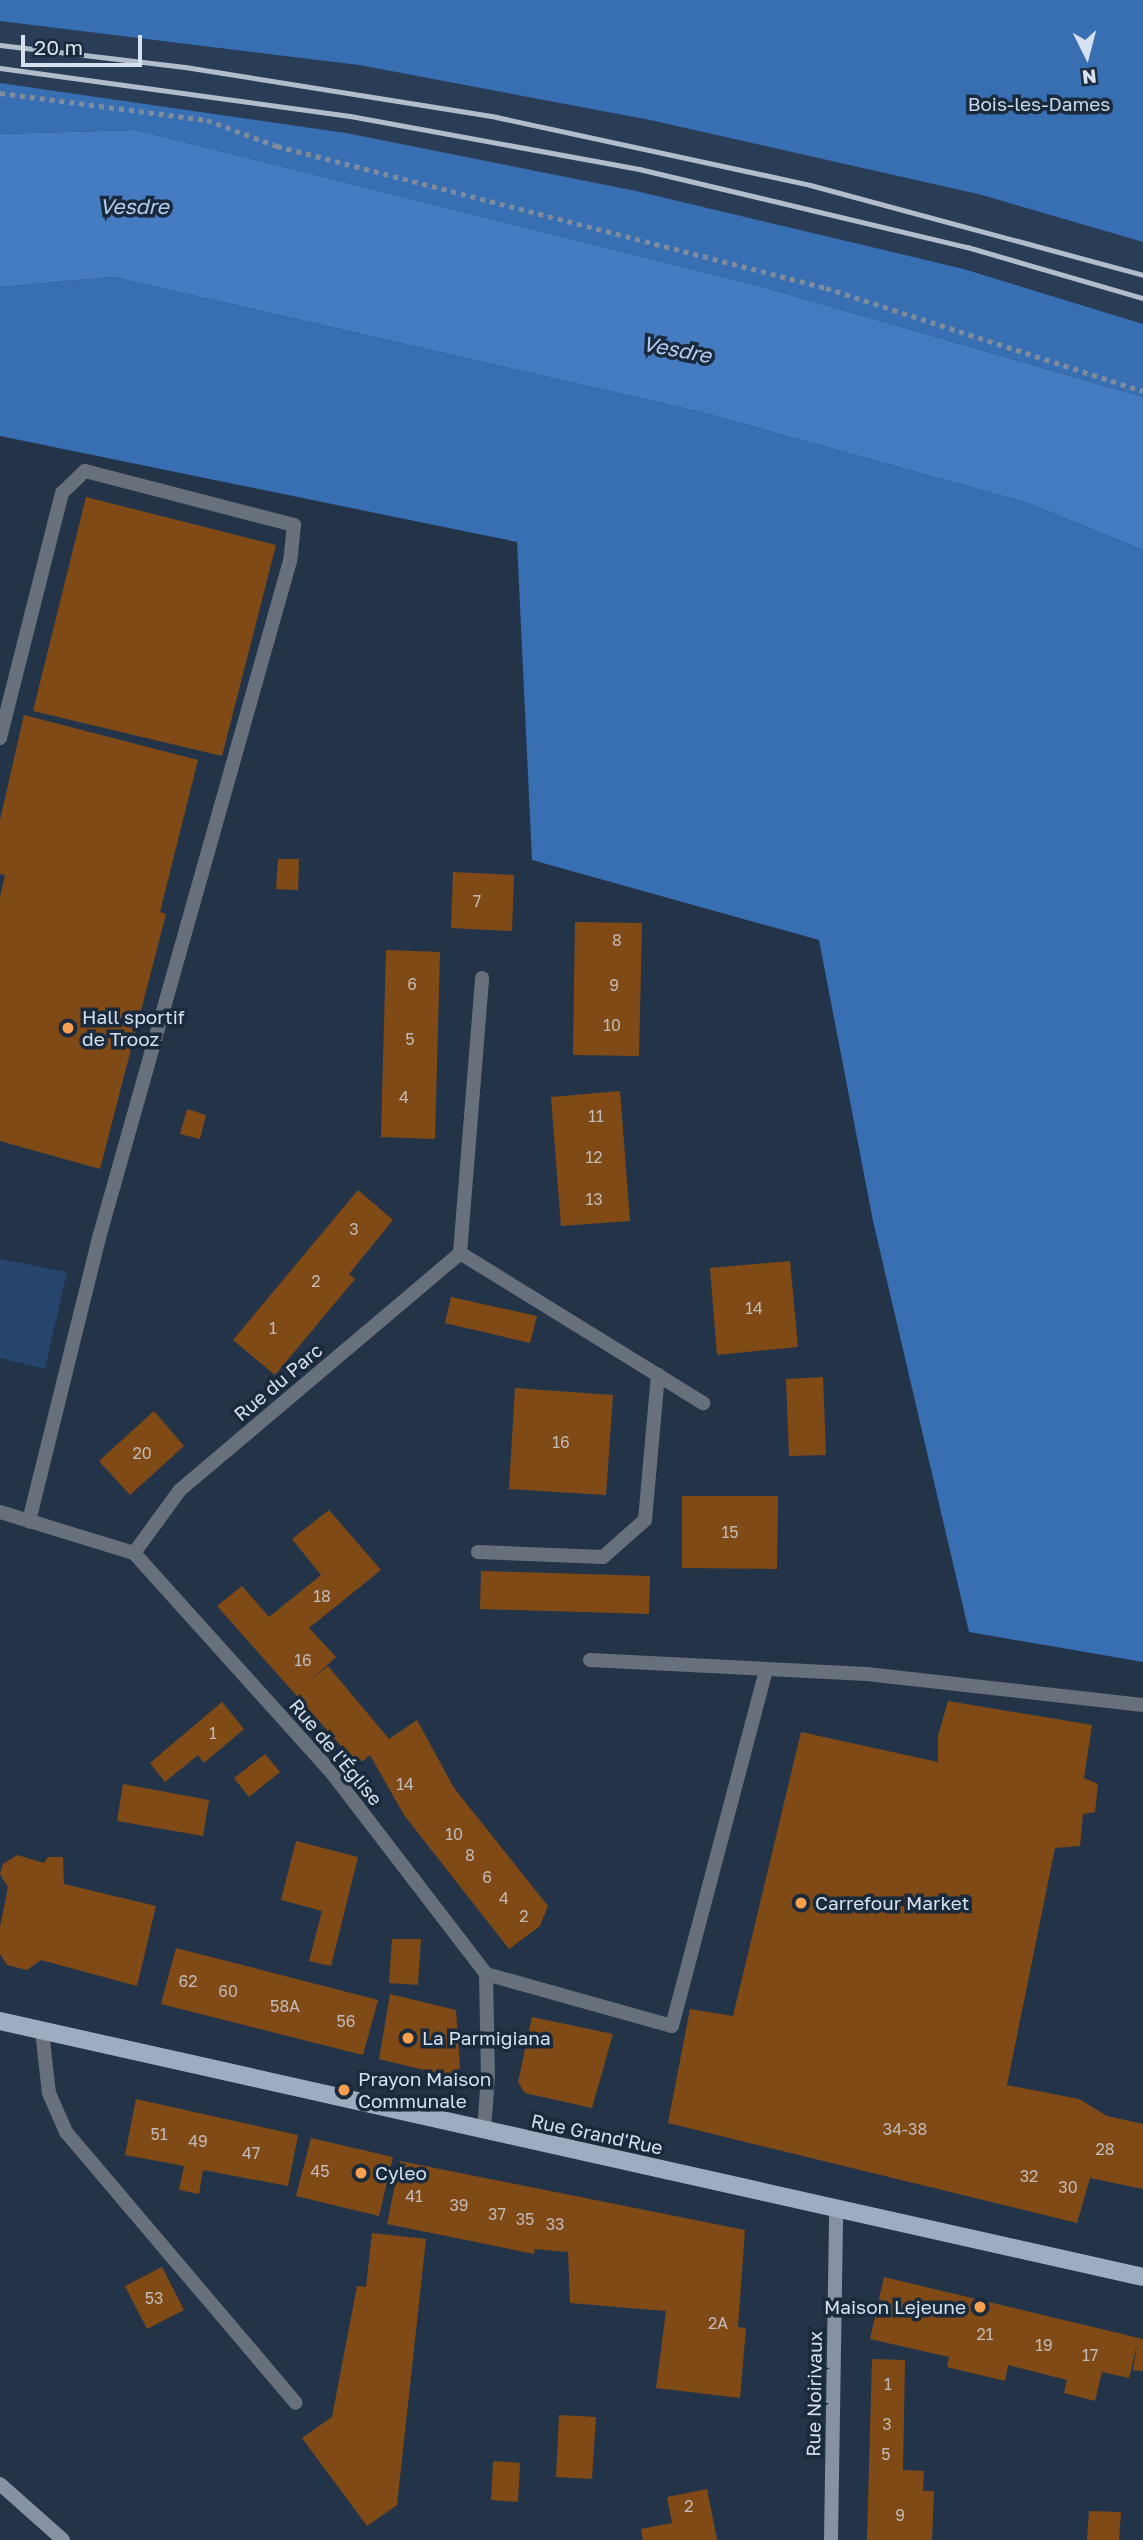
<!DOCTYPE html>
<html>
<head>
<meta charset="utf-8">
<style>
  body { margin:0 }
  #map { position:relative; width:1143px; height:2540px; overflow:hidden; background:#243448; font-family:"Golos Text",sans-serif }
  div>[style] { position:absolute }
  .built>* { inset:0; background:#2a3d57 }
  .green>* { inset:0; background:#25456d }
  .forest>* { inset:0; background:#386eb2 }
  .water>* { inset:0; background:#457bc0 }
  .building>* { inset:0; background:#804a17 }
  .path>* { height:4.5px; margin-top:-2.25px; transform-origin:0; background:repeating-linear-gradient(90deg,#7f8c9d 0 5px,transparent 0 10px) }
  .lane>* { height:14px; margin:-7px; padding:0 7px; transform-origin:7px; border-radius:7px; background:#68707b }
  .street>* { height:14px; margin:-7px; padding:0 7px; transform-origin:7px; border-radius:7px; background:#68707b }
  .secondary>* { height:14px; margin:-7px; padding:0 7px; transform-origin:7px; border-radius:7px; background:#8692a3 }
  .primary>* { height:18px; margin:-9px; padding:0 9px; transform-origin:9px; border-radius:9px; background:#9cadc2 }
  .rail>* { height:5px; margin:-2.5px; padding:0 2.5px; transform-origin:2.5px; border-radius:2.5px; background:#b2bdcc }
  .dots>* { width:19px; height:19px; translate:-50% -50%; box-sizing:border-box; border:4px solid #1a2a3d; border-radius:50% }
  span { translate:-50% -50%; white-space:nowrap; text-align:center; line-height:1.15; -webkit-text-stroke:7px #1a2a3d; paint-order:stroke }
  .number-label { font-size:16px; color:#c0bab8 }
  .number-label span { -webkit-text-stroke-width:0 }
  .park-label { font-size:19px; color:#ccdaed }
  .poi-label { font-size:19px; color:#d6e0ee }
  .left { translate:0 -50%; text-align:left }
  .right { translate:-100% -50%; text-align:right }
  .street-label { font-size:19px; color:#d6e0ee }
  .water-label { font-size:21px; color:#b1cdf2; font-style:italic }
  .north { position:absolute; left:1052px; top:21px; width:70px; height:70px; -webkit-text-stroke:5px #1a2a3d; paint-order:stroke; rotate:174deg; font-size:19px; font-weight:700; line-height:28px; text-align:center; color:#d6e0ee }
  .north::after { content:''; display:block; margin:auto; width:24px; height:32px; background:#d6e0ee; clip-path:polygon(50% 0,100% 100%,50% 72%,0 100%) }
  .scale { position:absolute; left:21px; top:35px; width:121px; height:32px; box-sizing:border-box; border:4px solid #d6e0ee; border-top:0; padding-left:9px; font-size:21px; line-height:24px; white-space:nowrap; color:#d6e0ee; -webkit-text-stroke:5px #1a2a3d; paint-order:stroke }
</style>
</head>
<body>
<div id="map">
  <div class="built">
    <div style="clip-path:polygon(0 21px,359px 65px,650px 120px,982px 195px,1143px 242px,1143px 324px,964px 268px,346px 133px,0 83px)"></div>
  </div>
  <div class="green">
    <div style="clip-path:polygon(0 1259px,67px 1272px,45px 1369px,0 1358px)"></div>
  </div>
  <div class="forest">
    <div style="clip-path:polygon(0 0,1143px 0,1143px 242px,982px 195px,650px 120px,359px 65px,0 21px)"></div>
    <div style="clip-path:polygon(0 83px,346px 133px,636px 191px,964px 269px,1143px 324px,1143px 397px,759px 286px,136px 130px,0 134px)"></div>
    <div style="clip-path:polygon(113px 277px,701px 412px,1028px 503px,1143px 550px,1143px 1662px,969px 1632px,873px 1221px,819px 940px,532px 860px,517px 542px,0 436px,0 287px)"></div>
  </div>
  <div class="water">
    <div style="clip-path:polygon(136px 130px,759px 286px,1143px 397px,1143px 550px,1028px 503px,701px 412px,113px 277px,0 287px,0 134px)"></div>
  </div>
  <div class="building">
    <div style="clip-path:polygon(86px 497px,276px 545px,222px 756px,33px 711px)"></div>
    <div style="clip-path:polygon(24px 715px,198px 760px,160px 912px,166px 914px,100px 1169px,0 1141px,0 897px,5px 875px,0 874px,0 820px)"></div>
    <div style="clip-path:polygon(278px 859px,299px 859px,298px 890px,276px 889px)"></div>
    <div style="clip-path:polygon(453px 872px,514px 875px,512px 931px,451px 928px)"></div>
    <div style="clip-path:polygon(575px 922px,642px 923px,639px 1056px,573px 1055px)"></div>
    <div style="clip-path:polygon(386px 950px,440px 952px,435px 1139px,381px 1137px)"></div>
    <div style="clip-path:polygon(620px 1091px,630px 1221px,561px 1226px,551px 1097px)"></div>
    <div style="clip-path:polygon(187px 1109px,206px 1115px,200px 1139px,180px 1134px)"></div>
    <div style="clip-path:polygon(358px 1190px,393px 1220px,349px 1274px,355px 1279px,275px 1375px,233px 1340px)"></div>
    <div style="clip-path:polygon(790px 1261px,798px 1347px,717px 1355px,710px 1268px)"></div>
    <div style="clip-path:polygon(451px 1297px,537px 1316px,530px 1343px,445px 1323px)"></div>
    <div style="clip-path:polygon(823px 1377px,826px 1455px,789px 1456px,786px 1379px)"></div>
    <div style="clip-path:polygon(515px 1388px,613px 1395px,606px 1495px,509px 1489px)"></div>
    <div style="clip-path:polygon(154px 1411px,184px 1446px,130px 1495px,99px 1461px)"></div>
    <div style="clip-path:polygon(682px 1496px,778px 1496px,777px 1569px,682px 1568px)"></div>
    <div style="clip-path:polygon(329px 1510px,381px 1570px,309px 1628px,336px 1657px,312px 1679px,328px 1666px,389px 1739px,417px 1720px,454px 1788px,548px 1906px,540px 1926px,509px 1949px,404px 1815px,370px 1755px,358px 1765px,217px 1606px,242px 1586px,269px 1617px,321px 1575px,292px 1539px)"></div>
    <div style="clip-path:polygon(481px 1571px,650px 1576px,649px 1614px,480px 1609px)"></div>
    <div style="clip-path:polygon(948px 1701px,1092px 1725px,1084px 1778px,1098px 1784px,1095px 1812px,1083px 1814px,1080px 1846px,1055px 1848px,1007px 2085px,1079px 2099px,1107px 2116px,1143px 2124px,1143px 2189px,1090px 2178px,1077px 2223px,668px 2123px,690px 2009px,733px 2016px,801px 1732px,938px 1762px,938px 1736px)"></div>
    <div style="clip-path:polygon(222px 1702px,244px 1729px,204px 1763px,198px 1755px,165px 1782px,150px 1763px)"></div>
    <div style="clip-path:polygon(265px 1754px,280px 1772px,249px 1797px,234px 1778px)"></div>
    <div style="clip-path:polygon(123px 1784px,209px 1800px,203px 1836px,117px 1821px)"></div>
    <div style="clip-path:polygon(296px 1841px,358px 1857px,331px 1966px,309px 1961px,322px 1911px,281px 1900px)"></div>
    <div style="clip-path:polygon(17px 1855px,44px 1863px,48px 1857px,63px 1857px,64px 1884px,156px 1906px,137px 1986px,41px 1960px,27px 1970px,7px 1965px,0 1954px,0 1927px,8px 1887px,0 1874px,3px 1864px)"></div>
    <div style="clip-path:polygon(392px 1939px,421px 1939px,418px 1985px,389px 1983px)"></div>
    <div style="clip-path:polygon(176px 1948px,378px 2000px,363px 2055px,161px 2004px)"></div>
    <div style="clip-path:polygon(390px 1994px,456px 2010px,460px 2068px,449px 2076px,379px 2059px)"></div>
    <div style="clip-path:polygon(532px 2017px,613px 2034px,592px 2108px,525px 2093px,518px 2082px)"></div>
    <div style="clip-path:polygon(136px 2099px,298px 2135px,288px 2186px,203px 2170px,199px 2194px,179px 2190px,184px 2166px,125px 2155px)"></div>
    <div style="clip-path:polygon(311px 2138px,393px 2157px,379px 2216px,296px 2196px)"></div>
    <div style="clip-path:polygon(400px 2161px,745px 2230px,738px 2327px,746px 2328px,740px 2398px,656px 2388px,666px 2311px,570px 2303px,568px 2252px,535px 2249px,534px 2254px,387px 2224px)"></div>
    <div style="clip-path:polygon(372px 2233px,426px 2239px,397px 2505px,367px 2526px,302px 2438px,332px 2417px,357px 2286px,366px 2287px)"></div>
    <div style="clip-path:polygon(162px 2267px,184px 2310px,147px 2329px,125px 2286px)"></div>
    <div style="clip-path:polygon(884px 2277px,1143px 2339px,1143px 2371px,1133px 2370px,1137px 2344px,1129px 2378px,1102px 2372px,1095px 2401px,1064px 2393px,1067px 2380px,1008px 2365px,1005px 2381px,947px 2367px,949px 2357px,870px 2339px)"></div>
    <div style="clip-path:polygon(872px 2359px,905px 2360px,903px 2470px,924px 2471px,923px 2491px,934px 2491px,932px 2540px,867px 2540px)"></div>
    <div style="clip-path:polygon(559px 2415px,596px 2417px,592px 2479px,556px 2477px)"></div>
    <div style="clip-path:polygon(493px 2461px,520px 2463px,518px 2502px,491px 2500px)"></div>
    <div style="clip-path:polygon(707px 2489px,717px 2540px,643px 2540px,641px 2529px,672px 2523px,667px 2497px)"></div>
    <div style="clip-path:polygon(1089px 2511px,1121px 2512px,1119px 2540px,1087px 2540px)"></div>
  </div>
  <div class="path">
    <div style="left:0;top:93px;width:209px;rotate:7.4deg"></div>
    <div style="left:207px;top:120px;width:75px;rotate:20.4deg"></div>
    <div style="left:277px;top:146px;width:567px;rotate:14.5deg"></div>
    <div style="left:826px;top:288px;width:333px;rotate:18deg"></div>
  </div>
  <div class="lane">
    <div style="left:0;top:738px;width:253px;rotate:-75.8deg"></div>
    <div style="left:62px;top:493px;width:32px;rotate:-44deg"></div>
    <div style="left:85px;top:471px;width:216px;rotate:14.5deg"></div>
    <div style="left:294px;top:525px;width:36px;rotate:96deg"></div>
    <div style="left:290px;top:561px;width:703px;rotate:105.76deg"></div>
    <div style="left:99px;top:1238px;width:292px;rotate:103.9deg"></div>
    <div style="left:590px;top:1660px;width:277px;rotate:2.9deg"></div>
    <div style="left:867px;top:1674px;width:278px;rotate:6.4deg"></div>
    <div style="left:486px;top:1974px;width:193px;rotate:15.6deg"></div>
    <div style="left:672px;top:2026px;width:369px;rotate:-75.2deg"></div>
  </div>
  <div class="street">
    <div style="left:460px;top:1253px;width:286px;rotate:31.7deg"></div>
    <div style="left:0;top:1512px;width:140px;rotate:17deg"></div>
    <div style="left:134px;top:1553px;width:296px;rotate:48deg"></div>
    <div style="left:332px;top:1773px;width:253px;rotate:52.5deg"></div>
    <div style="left:486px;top:1974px;width:102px;rotate:88.9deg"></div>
    <div style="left:488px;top:2076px;width:55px;rotate:94.2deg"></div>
    <div style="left:478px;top:1552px;width:125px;rotate:2.3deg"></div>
    <div style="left:603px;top:1557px;width:56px;rotate:-41.4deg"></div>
    <div style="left:645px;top:1520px;width:146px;rotate:-84.9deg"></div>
    <div style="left:134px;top:1553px;width:78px;rotate:-53.9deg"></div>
    <div style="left:180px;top:1490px;width:367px;rotate:-40.2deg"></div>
    <div style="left:460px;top:1253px;width:276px;rotate:-85.4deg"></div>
    <div style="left:42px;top:2031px;width:62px;rotate:83.6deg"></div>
    <div style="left:49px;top:2093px;width:43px;rotate:66.4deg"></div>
    <div style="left:66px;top:2132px;width:355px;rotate:49.7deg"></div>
  </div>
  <div class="secondary">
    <div style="left:0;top:2484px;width:84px;rotate:41.6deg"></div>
    <div style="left:831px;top:2540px;width:333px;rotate:-89.1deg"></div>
  </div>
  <div class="primary">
    <div style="left:0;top:2021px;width:1171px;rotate:12.62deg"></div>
  </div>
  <div class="rail">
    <div style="left:0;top:45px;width:186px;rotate:6.8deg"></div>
    <div style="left:185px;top:67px;width:315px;rotate:9.1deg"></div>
    <div style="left:496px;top:117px;width:321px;rotate:12.2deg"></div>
    <div style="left:810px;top:185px;width:345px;rotate:15.1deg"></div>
    <div style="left:0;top:68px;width:353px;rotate:7.8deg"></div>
    <div style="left:350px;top:116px;width:294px;rotate:10.4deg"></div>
    <div style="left:639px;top:169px;width:337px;rotate:13.4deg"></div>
    <div style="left:967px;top:247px;width:183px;rotate:16.2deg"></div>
  </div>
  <div class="dots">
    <div style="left:68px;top:1028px;background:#fa9f4f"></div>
    <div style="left:801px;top:1903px;background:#fa9f4f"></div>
    <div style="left:408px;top:2038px;background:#fa9f4f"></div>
    <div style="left:344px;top:2090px;background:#fa9f4f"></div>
    <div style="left:361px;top:2173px;background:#fa9f4f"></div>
    <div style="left:980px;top:2307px;background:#fa9f4f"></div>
  </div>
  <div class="number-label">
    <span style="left:477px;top:901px">7</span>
    <span style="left:617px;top:940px">8</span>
    <span style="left:412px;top:984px">6</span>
    <span style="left:614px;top:985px">9</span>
    <span style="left:612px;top:1025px">10</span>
    <span style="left:410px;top:1039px">5</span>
    <span style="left:404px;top:1097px">4</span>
    <span style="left:596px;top:1116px">11</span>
    <span style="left:594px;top:1157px">12</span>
    <span style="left:594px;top:1199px">13</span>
    <span style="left:354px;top:1229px">3</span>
    <span style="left:316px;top:1281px">2</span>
    <span style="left:754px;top:1308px">14</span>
    <span style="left:273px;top:1328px">1</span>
    <span style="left:561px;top:1442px">16</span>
    <span style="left:142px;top:1453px">20</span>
    <span style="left:730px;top:1532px">15</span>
    <span style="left:322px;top:1596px">18</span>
    <span style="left:303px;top:1660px">16</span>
    <span style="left:213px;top:1733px">1</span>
    <span style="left:405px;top:1784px">14</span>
    <span style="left:454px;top:1834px">10</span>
    <span style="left:470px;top:1855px">8</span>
    <span style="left:487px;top:1877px">6</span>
    <span style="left:504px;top:1898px">4</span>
    <span style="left:524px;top:1916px">2</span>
    <span style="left:188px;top:1981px">62</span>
    <span style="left:228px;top:1991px">60</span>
    <span style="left:285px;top:2006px">58A</span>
    <span style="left:346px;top:2021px">56</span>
    <span style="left:905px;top:2129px">34-38</span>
    <span style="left:159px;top:2134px">51</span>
    <span style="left:198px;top:2141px">49</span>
    <span style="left:1105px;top:2149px">28</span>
    <span style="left:251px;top:2153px">47</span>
    <span style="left:320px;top:2171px">45</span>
    <span style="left:1029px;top:2176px">32</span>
    <span style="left:1068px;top:2187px">30</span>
    <span style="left:414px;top:2196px">41</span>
    <span style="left:459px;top:2205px">39</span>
    <span style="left:497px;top:2214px">37</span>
    <span style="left:525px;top:2219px">35</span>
    <span style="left:555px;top:2224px">33</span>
    <span style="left:154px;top:2298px">53</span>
    <span style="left:718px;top:2323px">2A</span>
    <span style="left:985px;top:2334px">21</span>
    <span style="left:1044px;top:2345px">19</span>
    <span style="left:1090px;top:2355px">17</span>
    <span style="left:888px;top:2384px">1</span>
    <span style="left:887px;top:2424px">3</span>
    <span style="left:886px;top:2454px">5</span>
    <span style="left:689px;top:2506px">2</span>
    <span style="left:900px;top:2515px">9</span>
  </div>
  <div class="park-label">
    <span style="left:1039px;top:104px">Bois-les-Dames</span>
  </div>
  <div class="poi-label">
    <span class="left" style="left:82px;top:1028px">Hall sportif<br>de Trooz</span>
    <span class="left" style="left:815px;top:1903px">Carrefour Market</span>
    <span class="left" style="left:422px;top:2038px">La Parmigiana</span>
    <span class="left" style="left:358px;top:2090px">Prayon Maison<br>Communale</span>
    <span class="left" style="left:375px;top:2173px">Cyleo</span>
    <span class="right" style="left:966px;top:2307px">Maison Lejeune</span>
  </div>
  <div class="street-label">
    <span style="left:278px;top:1382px;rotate:-40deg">Rue du Parc</span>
    <span style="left:336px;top:1752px;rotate:50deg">Rue de l'Église</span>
    <span style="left:597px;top:2134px;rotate:12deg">Rue Grand'Rue</span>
    <span style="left:814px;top:2394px;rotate:-89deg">Rue Noirivaux</span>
  </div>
  <div class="water-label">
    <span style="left:134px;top:206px">Vesdre</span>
    <span style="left:677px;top:349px;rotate:11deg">Vesdre</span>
  </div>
  <div class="north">N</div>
  <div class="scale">20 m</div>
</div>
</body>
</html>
